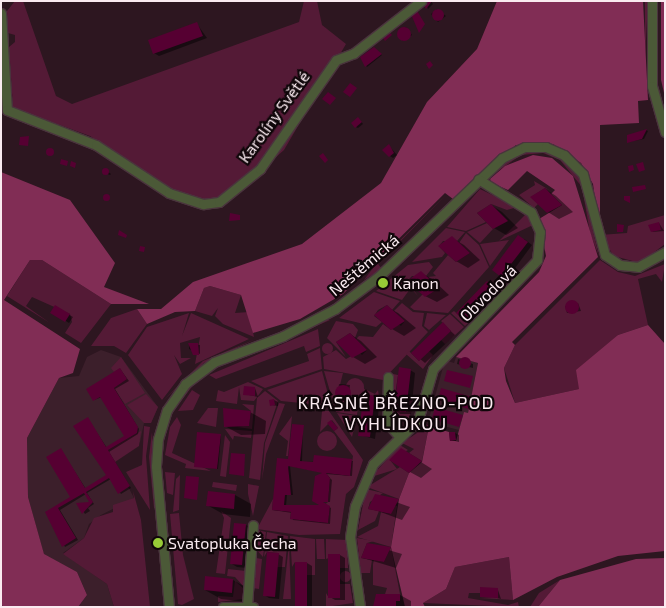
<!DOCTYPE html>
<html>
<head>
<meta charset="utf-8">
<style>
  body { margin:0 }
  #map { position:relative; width:666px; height:608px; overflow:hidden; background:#2d1620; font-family:"Exo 2",sans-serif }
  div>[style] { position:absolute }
  .built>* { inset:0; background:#3c1f2b }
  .green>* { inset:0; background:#541a36 }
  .round { border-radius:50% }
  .forest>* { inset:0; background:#812d55 }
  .shadow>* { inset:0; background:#0007 }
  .building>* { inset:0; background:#560032 }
  .roads { filter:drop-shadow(1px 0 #4a343d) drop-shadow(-1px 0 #4a343d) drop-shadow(0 1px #4a343d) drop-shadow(0 -1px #4a343d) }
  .minor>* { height:9px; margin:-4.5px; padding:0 4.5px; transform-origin:4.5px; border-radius:4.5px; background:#4b5937 }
  .dots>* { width:14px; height:14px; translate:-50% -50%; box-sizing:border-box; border:2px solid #0f0609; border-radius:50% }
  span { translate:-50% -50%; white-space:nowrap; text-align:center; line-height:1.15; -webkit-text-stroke:4.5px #0f0609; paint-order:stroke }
  .street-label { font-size:16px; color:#faeaf0 }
  .poi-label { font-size:16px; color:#faeaf0 }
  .left { translate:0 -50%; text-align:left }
  .neighbourhood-label { font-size:18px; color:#faeaf0; letter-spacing:1px }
  .frame { position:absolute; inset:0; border:2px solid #faeaf0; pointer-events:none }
</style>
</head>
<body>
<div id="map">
  <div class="built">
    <div style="clip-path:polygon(101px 350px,121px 357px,158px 407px,151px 423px,144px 423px,140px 442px,113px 458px,134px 498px,101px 515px,89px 524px,84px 538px,63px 553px,107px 584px,114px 607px,78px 607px,87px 595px,77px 572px,44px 555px,28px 497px,27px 438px,59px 378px,79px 376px,87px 357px)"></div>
    <div style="clip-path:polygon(456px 357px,478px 363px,468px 413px,464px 413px,459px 430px,428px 422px,445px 360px,454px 363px)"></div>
  </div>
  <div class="green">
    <div style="clip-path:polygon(15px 1px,23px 1px,56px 96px,72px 104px,299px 22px,304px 1px,317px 1px,322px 25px,346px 44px,284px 150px,232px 196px,206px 200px,170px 190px,90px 136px,13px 108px,9px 47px,15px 42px,15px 35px,8px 33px,7px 11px)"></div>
    <div style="clip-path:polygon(645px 1px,648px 1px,645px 58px)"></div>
    <div style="clip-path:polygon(544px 150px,561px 157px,580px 177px,599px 256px,590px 233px,582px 187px,560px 160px,543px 153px,521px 155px,488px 178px,503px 161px,520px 153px)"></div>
    <div style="clip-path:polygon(534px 181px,551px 191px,545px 188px,531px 197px,538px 204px,534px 208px,519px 195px,535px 185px)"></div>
    <div style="clip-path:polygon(480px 189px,517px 207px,507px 210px,491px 204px,477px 213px,486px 222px,466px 231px,447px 227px)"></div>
    <div style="clip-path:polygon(446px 195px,378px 264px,382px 269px,364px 280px,376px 264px)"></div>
    <div style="clip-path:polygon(526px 214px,533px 225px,499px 241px)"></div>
    <div style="clip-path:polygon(665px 215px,665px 244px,640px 263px,614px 256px,600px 235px,627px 233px,628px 226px)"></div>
    <div style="clip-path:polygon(487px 223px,493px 229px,480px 243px,467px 232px)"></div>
    <div style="clip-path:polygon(446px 228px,465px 232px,457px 241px,443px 241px,439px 246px,445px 253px,442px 257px,412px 262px)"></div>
    <div style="clip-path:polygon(466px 233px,479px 245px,489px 267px,448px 313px,414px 310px,410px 307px,422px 295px,439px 288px,428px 277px,436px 276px,433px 273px,448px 255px,456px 262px,470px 253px,459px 243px)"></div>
    <div style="clip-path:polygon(509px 240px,490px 266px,480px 244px)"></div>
    <div style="clip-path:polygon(30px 260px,42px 260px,111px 304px,81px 343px,65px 333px,72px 322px,70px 314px,32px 297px,26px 306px,50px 323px,7px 296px)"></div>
    <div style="clip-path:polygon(600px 260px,618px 272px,635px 276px,665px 264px,662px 282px,656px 274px,638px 279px,648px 325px,618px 335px,579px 389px,515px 403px,504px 368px,515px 345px)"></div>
    <div style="clip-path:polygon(429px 262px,433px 267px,426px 276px,412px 276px,407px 281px,418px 296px,407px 284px,400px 292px,410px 289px,402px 300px,376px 291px,408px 265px)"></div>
    <div style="clip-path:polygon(210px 286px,241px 295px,235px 313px,249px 312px,254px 337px,223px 324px,215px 316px,218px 308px,212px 316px,195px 311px,204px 288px)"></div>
    <div style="clip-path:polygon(374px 292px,400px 301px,392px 310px,387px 305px,378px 310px,374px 316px,382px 322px,376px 327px,339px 318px)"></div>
    <div style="clip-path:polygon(402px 303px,413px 312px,424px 313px,422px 326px,428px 332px,383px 380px,324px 369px,323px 357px,336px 350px,346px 359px,359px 352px,362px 355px,367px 350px,356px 339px,359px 336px,373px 337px,383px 324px,391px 330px,397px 323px,401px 326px,405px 321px,394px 311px)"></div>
    <div style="clip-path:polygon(137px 309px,147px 324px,126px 353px,114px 346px,91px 346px,111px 318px)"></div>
    <div style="clip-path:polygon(454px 311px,465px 321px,474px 311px,478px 313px,465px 326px,451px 313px)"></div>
    <div style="clip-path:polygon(189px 313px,182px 336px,191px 313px,249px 339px,195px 364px,200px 337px,180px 343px,181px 358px,191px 358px,180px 364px,174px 355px,182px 374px,162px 400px,128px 355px,147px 327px)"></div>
    <div style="clip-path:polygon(427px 313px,446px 315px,429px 330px,424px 326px)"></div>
    <div style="clip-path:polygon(450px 314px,464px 327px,445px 344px,440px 339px,451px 331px,441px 321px)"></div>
    <div style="clip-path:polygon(325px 320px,330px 320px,278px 343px,277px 341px)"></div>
    <div style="clip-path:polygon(336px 321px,353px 324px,358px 330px,355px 338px,350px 333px,336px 342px,346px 357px,327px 338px)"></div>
    <div style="clip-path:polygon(318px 329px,320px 346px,306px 352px,304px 346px,216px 379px,209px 375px)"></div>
    <div style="clip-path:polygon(256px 339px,204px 363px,164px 400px,203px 361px)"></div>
    <div class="round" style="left:321.5px;top:342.5px;width:11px;height:11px"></div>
    <div style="clip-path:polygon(320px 348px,322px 369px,265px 388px,251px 381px,309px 361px,307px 354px)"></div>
    <div style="clip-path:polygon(428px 350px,433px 355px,423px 369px,406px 354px,409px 351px,419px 361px)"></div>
    <div style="clip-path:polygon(121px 357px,145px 393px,125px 404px,114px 388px,127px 379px,120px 368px,114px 372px,111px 368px)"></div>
    <div style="clip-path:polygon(221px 364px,194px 384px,177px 406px,193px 382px)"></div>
    <div style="clip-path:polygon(322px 371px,331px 406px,281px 401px,267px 390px)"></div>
    <div style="clip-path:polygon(324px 371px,343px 373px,336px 401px,359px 399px,357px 415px,336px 412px)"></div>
    <div style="clip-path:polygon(393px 374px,398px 375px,393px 409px,391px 404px)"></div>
    <div class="round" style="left:346px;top:378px;width:18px;height:18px"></div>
    <div style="clip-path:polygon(248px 382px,263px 389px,254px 401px,241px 400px,239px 387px,237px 404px,216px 401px,218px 390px,224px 392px)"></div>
    <div style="clip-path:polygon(364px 383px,364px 389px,375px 394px,378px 390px,381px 411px,372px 409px,375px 396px,364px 395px,361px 400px)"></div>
    <div style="clip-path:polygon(192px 390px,200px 395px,193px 410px,178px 411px)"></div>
    <div style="clip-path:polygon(265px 391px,278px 401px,264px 443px,260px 480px,249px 478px,257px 398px)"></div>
    <div style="clip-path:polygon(146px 394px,158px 407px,151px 423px,144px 423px,127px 405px)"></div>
    <div style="clip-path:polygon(407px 399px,415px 399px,409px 418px,391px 416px,391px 411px,406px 412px)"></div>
    <div style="clip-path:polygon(279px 403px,285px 404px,266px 454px,262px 480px,265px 443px)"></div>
    <div style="clip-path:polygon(242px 404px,254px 405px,252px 429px,237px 427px,249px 425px,251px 411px)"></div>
    <div style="clip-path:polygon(208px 408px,218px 408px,216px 427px,197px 423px)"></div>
    <div style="clip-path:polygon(322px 411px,329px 411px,363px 460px,354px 487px,346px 494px,340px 534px,299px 535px,257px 529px,273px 499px,272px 510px,291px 512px,290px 519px,328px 523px,330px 506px,323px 506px,328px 502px,330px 478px,326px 473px,350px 476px,353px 456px,334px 431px,338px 428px,332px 420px,320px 432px)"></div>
    <div style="clip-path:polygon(337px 413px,357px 416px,352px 437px)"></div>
    <div style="clip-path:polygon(292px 416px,288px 456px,286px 456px,288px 441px,279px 434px)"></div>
    <div style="clip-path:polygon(177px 417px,181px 425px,172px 453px,211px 471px,185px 468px,186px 464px,165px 455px,170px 427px)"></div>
    <div style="clip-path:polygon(423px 422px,429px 426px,422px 461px,409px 453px,414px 449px,402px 443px,417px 433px)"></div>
    <div style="clip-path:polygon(144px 426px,150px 427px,146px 456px,150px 510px,126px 472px,142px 465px)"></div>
    <div style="clip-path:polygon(225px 429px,252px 431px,251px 438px,234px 436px,233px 440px)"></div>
    <div class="round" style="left:317px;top:431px;width:20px;height:20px"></div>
    <div style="clip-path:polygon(141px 431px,139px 446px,115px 462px,108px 450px)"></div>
    <div style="clip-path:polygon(152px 432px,157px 508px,154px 508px,149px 457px)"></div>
    <div style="clip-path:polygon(225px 435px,230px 442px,226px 477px,220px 476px)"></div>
    <div style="clip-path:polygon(400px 445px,408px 450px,390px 460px,397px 469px,371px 477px)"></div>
    <div style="clip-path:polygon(400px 467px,409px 473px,399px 499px,367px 487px)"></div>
    <div style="clip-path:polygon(165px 472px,175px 473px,173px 495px,167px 493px)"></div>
    <div style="clip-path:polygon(180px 475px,179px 510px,173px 512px,176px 479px)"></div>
    <div style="clip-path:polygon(213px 482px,237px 485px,236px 491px,212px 487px)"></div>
    <div style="clip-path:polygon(248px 484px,259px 486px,253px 516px,248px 494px)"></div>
    <div style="clip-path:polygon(366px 489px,383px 493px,370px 502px,368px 509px,379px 511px,375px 521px,358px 530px)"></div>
    <div style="clip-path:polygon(133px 491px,141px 520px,150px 607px,114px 607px,107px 584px,63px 554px,84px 538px,94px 518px,113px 512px,113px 505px,134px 498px)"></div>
    <div style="clip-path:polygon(393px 505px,397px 506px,391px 547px,400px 594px,385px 594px,387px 588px,373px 585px,373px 564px,374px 560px,384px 562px,391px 547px,357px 537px,378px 526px,381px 512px,390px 514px)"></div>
    <div style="clip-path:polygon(221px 511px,231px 518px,225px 574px,216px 573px,224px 518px)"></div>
    <div style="clip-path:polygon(179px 513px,183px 555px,194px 599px,182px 605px,178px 604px,170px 514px)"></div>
    <div style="clip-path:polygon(257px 530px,266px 532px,263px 557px,255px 548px)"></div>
    <div style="clip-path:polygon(267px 532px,288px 536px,285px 567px,277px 567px,278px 553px,267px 552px,264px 557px)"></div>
    <div style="clip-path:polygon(290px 536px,315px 539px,315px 575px,307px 575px,307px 562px,295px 562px,292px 567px)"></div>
    <div style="clip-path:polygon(357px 538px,374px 541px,367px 543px,361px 558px,372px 560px,370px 573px,361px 573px)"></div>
    <div style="clip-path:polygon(316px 539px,324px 539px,325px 559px,317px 559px)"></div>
    <div style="clip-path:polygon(326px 539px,347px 540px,348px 568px,340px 568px,340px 554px,326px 559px)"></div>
    <div style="clip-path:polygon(289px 544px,291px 599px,283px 599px)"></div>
    <div style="clip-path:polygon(509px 557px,513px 600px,479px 598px,498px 597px,480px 588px,480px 593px,469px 593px,468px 598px,508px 605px,518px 602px,519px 607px,423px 603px,446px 589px,455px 567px)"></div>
    <div style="clip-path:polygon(256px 558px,262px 559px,259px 589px,252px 588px)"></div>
    <div style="clip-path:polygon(228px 569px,246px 571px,244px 587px,235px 577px,227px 576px)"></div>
    <div class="round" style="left:339.5px;top:570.5px;width:11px;height:11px"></div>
    <div style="clip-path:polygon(560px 580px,538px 607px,530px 607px,539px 593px)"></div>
    <div style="clip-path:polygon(235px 581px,244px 589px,243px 599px,218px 602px,218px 596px,233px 597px)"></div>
    <div style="clip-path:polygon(338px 584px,350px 584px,353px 603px,326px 607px,326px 593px,329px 598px,340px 598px)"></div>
  </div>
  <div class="forest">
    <div style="clip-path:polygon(497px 1px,643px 1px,648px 100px,638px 101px,639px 123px,600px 125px,600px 235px,593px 184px,581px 163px,553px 144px,516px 145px,453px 199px,445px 193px,343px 294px,300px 319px,253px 333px,241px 295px,210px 286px,204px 288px,195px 311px,175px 312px,147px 324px,137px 309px,161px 309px,193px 282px,302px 244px,381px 183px,427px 102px,477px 49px)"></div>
    <div style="clip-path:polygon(661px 1px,665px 1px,665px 97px,661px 80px)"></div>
    <div style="clip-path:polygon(533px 155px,552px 158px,573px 176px,598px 257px,512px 342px,515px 345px,504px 368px,506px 381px,515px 403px,579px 389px,576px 370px,618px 335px,648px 325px,665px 344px,665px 551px,618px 556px,557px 577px,513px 600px,509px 557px,455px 567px,446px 589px,423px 603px,425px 607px,405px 607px,391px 547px,399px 499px,409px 473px,422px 462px,429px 426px,449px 432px,450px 441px,456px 441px,464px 412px,468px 413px,478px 363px,456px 357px,539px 272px,546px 256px,539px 219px,562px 205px,551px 194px,555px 190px,527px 171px,508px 190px,492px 183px,490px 179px,505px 166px)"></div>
    <div style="clip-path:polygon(1px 172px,70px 200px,115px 263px,104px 287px,149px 304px,111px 304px,42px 260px,30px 260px,4px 300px,80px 349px,73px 373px,59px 378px,27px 438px,28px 497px,44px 554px,77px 572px,87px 595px,78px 607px,3px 607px,1px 603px)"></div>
    <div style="clip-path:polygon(665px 558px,665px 607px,538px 607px,560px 580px,636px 559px)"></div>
  </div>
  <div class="shadow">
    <div style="clip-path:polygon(431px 1px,433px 4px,428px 9px,426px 3px)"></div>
    <div style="clip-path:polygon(437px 9px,446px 16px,438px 22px,431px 14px)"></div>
    <div style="clip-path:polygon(197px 24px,207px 38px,159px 56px,154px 53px)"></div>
    <div style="clip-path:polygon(406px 27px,412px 35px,403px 41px,397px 34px)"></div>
    <div style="clip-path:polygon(374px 48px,382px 55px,367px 67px,362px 58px)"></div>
    <div style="clip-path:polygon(360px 120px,363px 124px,358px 128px,356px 127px)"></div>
    <div style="clip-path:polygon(648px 131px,644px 139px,628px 142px,646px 130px)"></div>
    <div style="clip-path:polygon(389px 146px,397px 155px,393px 158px,390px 156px)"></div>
    <div style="clip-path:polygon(48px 150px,53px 154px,47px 155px)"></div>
    <div style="clip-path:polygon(104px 169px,111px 174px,110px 175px,103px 172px)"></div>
    <div style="clip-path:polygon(545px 189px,556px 196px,573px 212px,559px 219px,548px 212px)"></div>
    <div style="clip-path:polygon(491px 205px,502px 212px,518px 228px,506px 235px,494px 228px)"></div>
    <div style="clip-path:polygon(659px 223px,664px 231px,652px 232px)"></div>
    <div style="clip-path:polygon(452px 238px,464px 245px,480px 260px,468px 268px,456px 261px)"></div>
    <div style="clip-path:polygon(524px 239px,532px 245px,507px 279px,494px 269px)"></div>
    <div style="clip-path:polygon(421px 273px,432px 279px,449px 295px,437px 302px,425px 296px)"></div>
    <div style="clip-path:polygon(487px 283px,499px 293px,470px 323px,465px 320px)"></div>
    <div style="clip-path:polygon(578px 303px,581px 311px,567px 313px,565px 306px)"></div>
    <div style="clip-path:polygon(55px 307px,73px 317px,69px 323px,52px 312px)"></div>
    <div style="clip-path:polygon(387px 307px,398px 313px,416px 328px,404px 336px,392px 329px,376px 316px)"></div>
    <div style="clip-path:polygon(443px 324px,455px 335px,425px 363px,413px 353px)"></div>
    <div style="clip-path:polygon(350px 334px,361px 341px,377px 357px,365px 364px,353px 357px)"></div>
    <div style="clip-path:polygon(189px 344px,200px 345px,200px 354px,189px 349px)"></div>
    <div style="clip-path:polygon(458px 359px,473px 364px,473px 368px,457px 364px)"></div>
    <div style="clip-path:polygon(120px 369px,129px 381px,115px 389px,139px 429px,138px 434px,109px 452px,131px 488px,121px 494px,111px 479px,87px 493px,94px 504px,88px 508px,90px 511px,85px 514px,78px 504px,91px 503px,86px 494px,60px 510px,78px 540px,65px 547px,47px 512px,71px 497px,61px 450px,86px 489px,108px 475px,88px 419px,107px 448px,126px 437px,102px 397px,94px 400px)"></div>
    <div style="clip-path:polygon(410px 370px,415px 373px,411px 414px,400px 414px,396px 411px)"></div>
    <div style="clip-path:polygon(339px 384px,350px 385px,348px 402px,337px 400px)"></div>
    <div style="clip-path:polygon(255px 388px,258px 397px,244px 394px)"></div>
    <div style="clip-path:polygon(365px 396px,380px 400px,375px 439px,360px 435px)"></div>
    <div style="clip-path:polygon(274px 400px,278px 402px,278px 406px,271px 405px)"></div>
    <div style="clip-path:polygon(250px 412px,266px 421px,265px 434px,241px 435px,225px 426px)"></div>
    <div style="clip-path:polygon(evenodd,303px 426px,302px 462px,353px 461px,352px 476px,326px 474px,332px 480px,330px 502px,322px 502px,331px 508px,330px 524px,293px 520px,292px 513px,273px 510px,303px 426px,290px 466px,325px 473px,314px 500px,324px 506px,286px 506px,287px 495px,293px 495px,290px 466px)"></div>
    <div style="clip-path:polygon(198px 433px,221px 436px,218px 469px,195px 466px)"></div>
    <div style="clip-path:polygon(455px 433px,459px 435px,459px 442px,451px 440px)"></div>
    <div style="clip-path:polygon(413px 457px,432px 469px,421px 478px,410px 472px)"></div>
    <div style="clip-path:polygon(209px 492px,235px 495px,251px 504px,250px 517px,223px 514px,207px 505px)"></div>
    <div style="clip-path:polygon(376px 495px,410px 507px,402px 520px,370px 508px)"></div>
    <div style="clip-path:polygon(246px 525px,251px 528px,247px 568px,237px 567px,232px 564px)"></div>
    <div style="clip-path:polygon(368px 544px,402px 554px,396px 568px,363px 558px)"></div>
    <div style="clip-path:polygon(278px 554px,283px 557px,279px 599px,269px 598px,264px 595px)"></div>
    <div style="clip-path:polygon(340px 555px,345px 558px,345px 600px,335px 600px,330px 597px)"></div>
    <div style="clip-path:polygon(307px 563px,312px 566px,312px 607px,300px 607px,296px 605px)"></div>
    <div style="clip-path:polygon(233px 580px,249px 589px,247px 602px,221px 599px,205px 590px)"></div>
    <div style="clip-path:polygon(498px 590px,501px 599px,485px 595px)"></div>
    <div style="clip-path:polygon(400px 595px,411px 601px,411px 607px,375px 607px)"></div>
  </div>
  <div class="building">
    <div style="clip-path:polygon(432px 1px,426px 9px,423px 4px,427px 1px)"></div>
    <div class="round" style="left:432px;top:9px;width:12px;height:12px"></div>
    <div style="clip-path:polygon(416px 9px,425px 24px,419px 33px,411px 14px)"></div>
    <div style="clip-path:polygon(197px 22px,203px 36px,153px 54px,148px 40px)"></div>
    <div class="round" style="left:397px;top:27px;width:14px;height:14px"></div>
    <div style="clip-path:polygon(388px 31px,392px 35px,385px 41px,382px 36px)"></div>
    <div style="clip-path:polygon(374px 47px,382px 54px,365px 67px,360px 57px)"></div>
    <div style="clip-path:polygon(430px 61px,433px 65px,429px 69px,426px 64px)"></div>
    <div style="clip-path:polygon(350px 83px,357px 88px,350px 97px,343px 92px)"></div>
    <div style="clip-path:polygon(328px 92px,336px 98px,330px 105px,322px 99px)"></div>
    <div style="clip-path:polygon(358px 117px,362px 122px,355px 128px,351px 123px)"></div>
    <div style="clip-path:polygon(647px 129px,642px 139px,627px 143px,627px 135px)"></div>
    <div style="clip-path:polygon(29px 136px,28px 146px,19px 145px,20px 137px)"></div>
    <div style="clip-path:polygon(389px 144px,394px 153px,389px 157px,382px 150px)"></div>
    <div class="round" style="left:46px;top:148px;width:8px;height:8px"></div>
    <div style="clip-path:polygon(323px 153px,328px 160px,325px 163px,319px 156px)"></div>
    <div style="clip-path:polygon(61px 159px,68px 161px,67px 166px,60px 164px)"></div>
    <div style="clip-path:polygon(71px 161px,76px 163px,75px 168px,70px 166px)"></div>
    <div style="clip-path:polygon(643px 162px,645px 170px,639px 172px,636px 164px)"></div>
    <div style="clip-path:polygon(633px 165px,634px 170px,629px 172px,628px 166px)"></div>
    <div class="round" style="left:101.5px;top:167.5px;width:7px;height:7px"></div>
    <div style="clip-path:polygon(645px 185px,646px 189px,633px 192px,632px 187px)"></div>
    <div style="clip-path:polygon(545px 188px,562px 205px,547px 213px,530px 197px)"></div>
    <div class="round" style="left:102.5px;top:193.5px;width:7px;height:7px"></div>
    <div style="clip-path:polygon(624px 196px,630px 196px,630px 203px,624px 200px)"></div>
    <div style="clip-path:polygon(491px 204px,508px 221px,493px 229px,477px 213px)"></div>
    <div style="clip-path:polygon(230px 213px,240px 215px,240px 220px,229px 221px)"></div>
    <div style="clip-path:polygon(659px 222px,661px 230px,651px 232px,648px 225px)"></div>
    <div style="clip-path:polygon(617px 224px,624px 225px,623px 232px,617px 232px)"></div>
    <div style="clip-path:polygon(119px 230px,127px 235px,126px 238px,118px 235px)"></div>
    <div style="clip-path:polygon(518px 235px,528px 242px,501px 277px,492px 270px)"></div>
    <div style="clip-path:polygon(452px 236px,470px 253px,456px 262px,438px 246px)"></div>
    <div style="clip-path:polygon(140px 246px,145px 247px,144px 252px,139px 251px)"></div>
    <div style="clip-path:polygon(421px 271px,439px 288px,425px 297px,407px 281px)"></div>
    <div style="clip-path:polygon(487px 281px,495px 289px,465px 321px,456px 313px)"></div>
    <div class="round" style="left:565px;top:300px;width:14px;height:14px"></div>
    <div style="clip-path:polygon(55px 305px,70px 314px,65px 322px,50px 313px)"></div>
    <div style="clip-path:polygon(387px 305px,405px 321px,391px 330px,374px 315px)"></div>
    <div style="clip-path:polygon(443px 322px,451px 331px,419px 361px,411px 353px)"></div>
    <div style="clip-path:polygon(350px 333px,367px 350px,352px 358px,336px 342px)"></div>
    <div style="clip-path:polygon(188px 343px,198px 343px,199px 355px,193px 355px)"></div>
    <div class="round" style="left:459px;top:357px;width:12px;height:12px"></div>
    <div style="clip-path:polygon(399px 367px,411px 369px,406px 412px,394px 411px)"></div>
    <div style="clip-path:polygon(120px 368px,127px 379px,114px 388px,138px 427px,137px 433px,108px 450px,130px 486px,118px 494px,109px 478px,86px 492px,93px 502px,82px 514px,76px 503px,89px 502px,84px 493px,58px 508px,76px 538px,62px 547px,45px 512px,70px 497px,46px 457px,61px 448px,85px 488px,106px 475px,73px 426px,88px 417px,106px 447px,124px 436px,100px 397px,93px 401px,86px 389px)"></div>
    <div style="clip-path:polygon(447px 370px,473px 376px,470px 388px,444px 381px)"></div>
    <div class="round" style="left:335px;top:385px;width:16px;height:16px"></div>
    <div style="clip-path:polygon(244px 386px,255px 387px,255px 396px,243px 395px)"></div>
    <div style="clip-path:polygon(441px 388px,472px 397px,469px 409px,438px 400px)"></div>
    <div style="clip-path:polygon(364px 394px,375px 396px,370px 437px,358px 436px)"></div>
    <div style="clip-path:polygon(274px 399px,275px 405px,270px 406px,269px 400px)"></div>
    <div style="clip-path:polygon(435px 407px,463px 415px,459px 427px,432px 419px)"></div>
    <div style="clip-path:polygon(223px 408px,251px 411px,249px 426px,224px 427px)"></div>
    <div style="clip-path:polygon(331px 420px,338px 428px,334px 431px,327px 423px)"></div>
    <div style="clip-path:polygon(evenodd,292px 424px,304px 425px,300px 461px,313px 462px,314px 455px,352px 459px,350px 476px,326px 473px,330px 478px,328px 502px,323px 502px,330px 506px,328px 523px,290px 519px,291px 512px,272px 510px,277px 458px,288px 459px,292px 424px,288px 466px,322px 473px,315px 476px,312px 501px,319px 505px,284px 505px,285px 495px,291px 495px,288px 466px)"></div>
    <div style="clip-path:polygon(197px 432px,221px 434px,217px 469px,194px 467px)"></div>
    <div style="clip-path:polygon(449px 432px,455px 432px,456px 440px,450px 441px)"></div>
    <div style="clip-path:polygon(401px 448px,422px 461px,409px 473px,389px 460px)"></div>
    <div style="clip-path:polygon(231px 453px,245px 454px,244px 476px,229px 474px)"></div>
    <div style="clip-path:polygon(186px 476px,199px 477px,197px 500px,184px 498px)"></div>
    <div style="clip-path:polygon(208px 491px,235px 494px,234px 509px,206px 506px)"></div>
    <div style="clip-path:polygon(375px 494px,399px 499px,391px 514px,368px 509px)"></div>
    <div style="clip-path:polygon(234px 523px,246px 524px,242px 565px,230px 564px)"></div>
    <div style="clip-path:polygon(367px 543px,391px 547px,384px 562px,361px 558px)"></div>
    <div style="clip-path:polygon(267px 552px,279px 553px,275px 597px,263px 596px)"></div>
    <div style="clip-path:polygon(328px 554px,340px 554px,340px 598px,328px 598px)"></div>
    <div style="clip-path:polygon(295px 562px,307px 562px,307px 606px,295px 606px)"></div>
    <div style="clip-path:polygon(205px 576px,233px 579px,232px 593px,204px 590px)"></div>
    <div style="clip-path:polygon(480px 587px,498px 588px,498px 598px,480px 597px)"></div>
    <div style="clip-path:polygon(376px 594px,400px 594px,400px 601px,396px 601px,396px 607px,373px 607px)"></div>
  </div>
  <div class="roads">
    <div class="minor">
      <div style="left:652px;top:1px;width:85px;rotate:90deg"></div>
      <div style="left:652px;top:86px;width:48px;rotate:74.2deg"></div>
      <div style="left:1px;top:13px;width:97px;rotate:86.5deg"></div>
      <div style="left:7px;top:110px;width:96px;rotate:21.5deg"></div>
      <div style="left:96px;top:145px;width:87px;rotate:33.3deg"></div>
      <div style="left:169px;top:193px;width:36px;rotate:18deg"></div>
      <div style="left:203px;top:204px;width:16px;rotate:-7deg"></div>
      <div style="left:219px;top:202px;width:53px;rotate:-38.8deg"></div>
      <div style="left:260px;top:169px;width:133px;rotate:-55.1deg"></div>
      <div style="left:336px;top:60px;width:19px;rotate:-21deg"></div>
      <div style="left:354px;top:53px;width:85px;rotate:-37.8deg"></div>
      <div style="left:388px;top:377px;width:46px;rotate:91.2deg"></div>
      <div style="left:387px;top:423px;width:19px;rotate:47deg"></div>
      <div style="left:247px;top:605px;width:80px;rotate:-85.7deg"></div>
      <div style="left:169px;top:607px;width:142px;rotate:-95.3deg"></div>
      <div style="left:156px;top:466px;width:27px;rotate:-86deg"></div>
      <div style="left:158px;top:439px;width:30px;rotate:-73deg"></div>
      <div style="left:167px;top:410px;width:32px;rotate:-55deg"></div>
      <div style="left:185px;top:384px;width:36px;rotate:-37deg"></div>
      <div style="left:214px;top:362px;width:74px;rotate:-20.6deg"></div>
      <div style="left:283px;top:336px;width:59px;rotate:-27.4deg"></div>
      <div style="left:335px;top:309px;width:54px;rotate:-36.7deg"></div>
      <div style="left:378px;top:277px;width:172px;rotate:-43.8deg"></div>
      <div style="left:502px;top:158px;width:25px;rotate:-26deg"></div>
      <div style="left:525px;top:147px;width:21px"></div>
      <div style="left:546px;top:147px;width:20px;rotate:24deg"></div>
      <div style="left:564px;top:155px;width:27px;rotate:45deg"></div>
      <div style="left:583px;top:174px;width:84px;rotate:74.8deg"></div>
      <div style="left:605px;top:255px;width:18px;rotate:34deg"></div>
      <div style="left:620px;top:265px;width:18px;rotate:6deg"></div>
      <div style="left:638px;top:267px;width:31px;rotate:-29deg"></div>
      <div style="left:223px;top:607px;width:30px"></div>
      <div style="left:360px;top:607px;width:71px;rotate:-98.1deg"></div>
      <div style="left:350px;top:537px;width:31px;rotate:-81deg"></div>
      <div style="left:355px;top:506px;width:46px;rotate:-66.8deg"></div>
      <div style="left:373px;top:464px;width:63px;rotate:-44.4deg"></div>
      <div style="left:418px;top:420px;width:53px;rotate:-73.6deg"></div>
      <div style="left:433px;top:369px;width:151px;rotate:-46.3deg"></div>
      <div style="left:537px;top:260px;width:28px;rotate:-84deg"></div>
      <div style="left:540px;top:232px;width:22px;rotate:-114deg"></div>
      <div style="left:531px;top:212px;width:62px;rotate:-148.1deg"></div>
    </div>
  </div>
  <div class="dots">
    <div style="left:383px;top:283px;background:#98cb37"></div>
    <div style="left:158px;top:543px;background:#98cb37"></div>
  </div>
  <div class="street-label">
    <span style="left:274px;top:117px;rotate:-54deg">Karolíny Světlé</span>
    <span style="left:364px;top:265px;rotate:-40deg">Neštěmická</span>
    <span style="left:488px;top:293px;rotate:-45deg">Obvodová</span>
  </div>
  <div class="poi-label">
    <span class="left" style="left:393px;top:283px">Kanon</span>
    <span class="left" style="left:168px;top:543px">Svatopluka Čecha</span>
  </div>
  <div class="neighbourhood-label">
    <span style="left:396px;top:413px">KRÁSNÉ BŘEZNO-POD<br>VYHLÍDKOU</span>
  </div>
  <div class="frame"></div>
</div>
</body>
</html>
